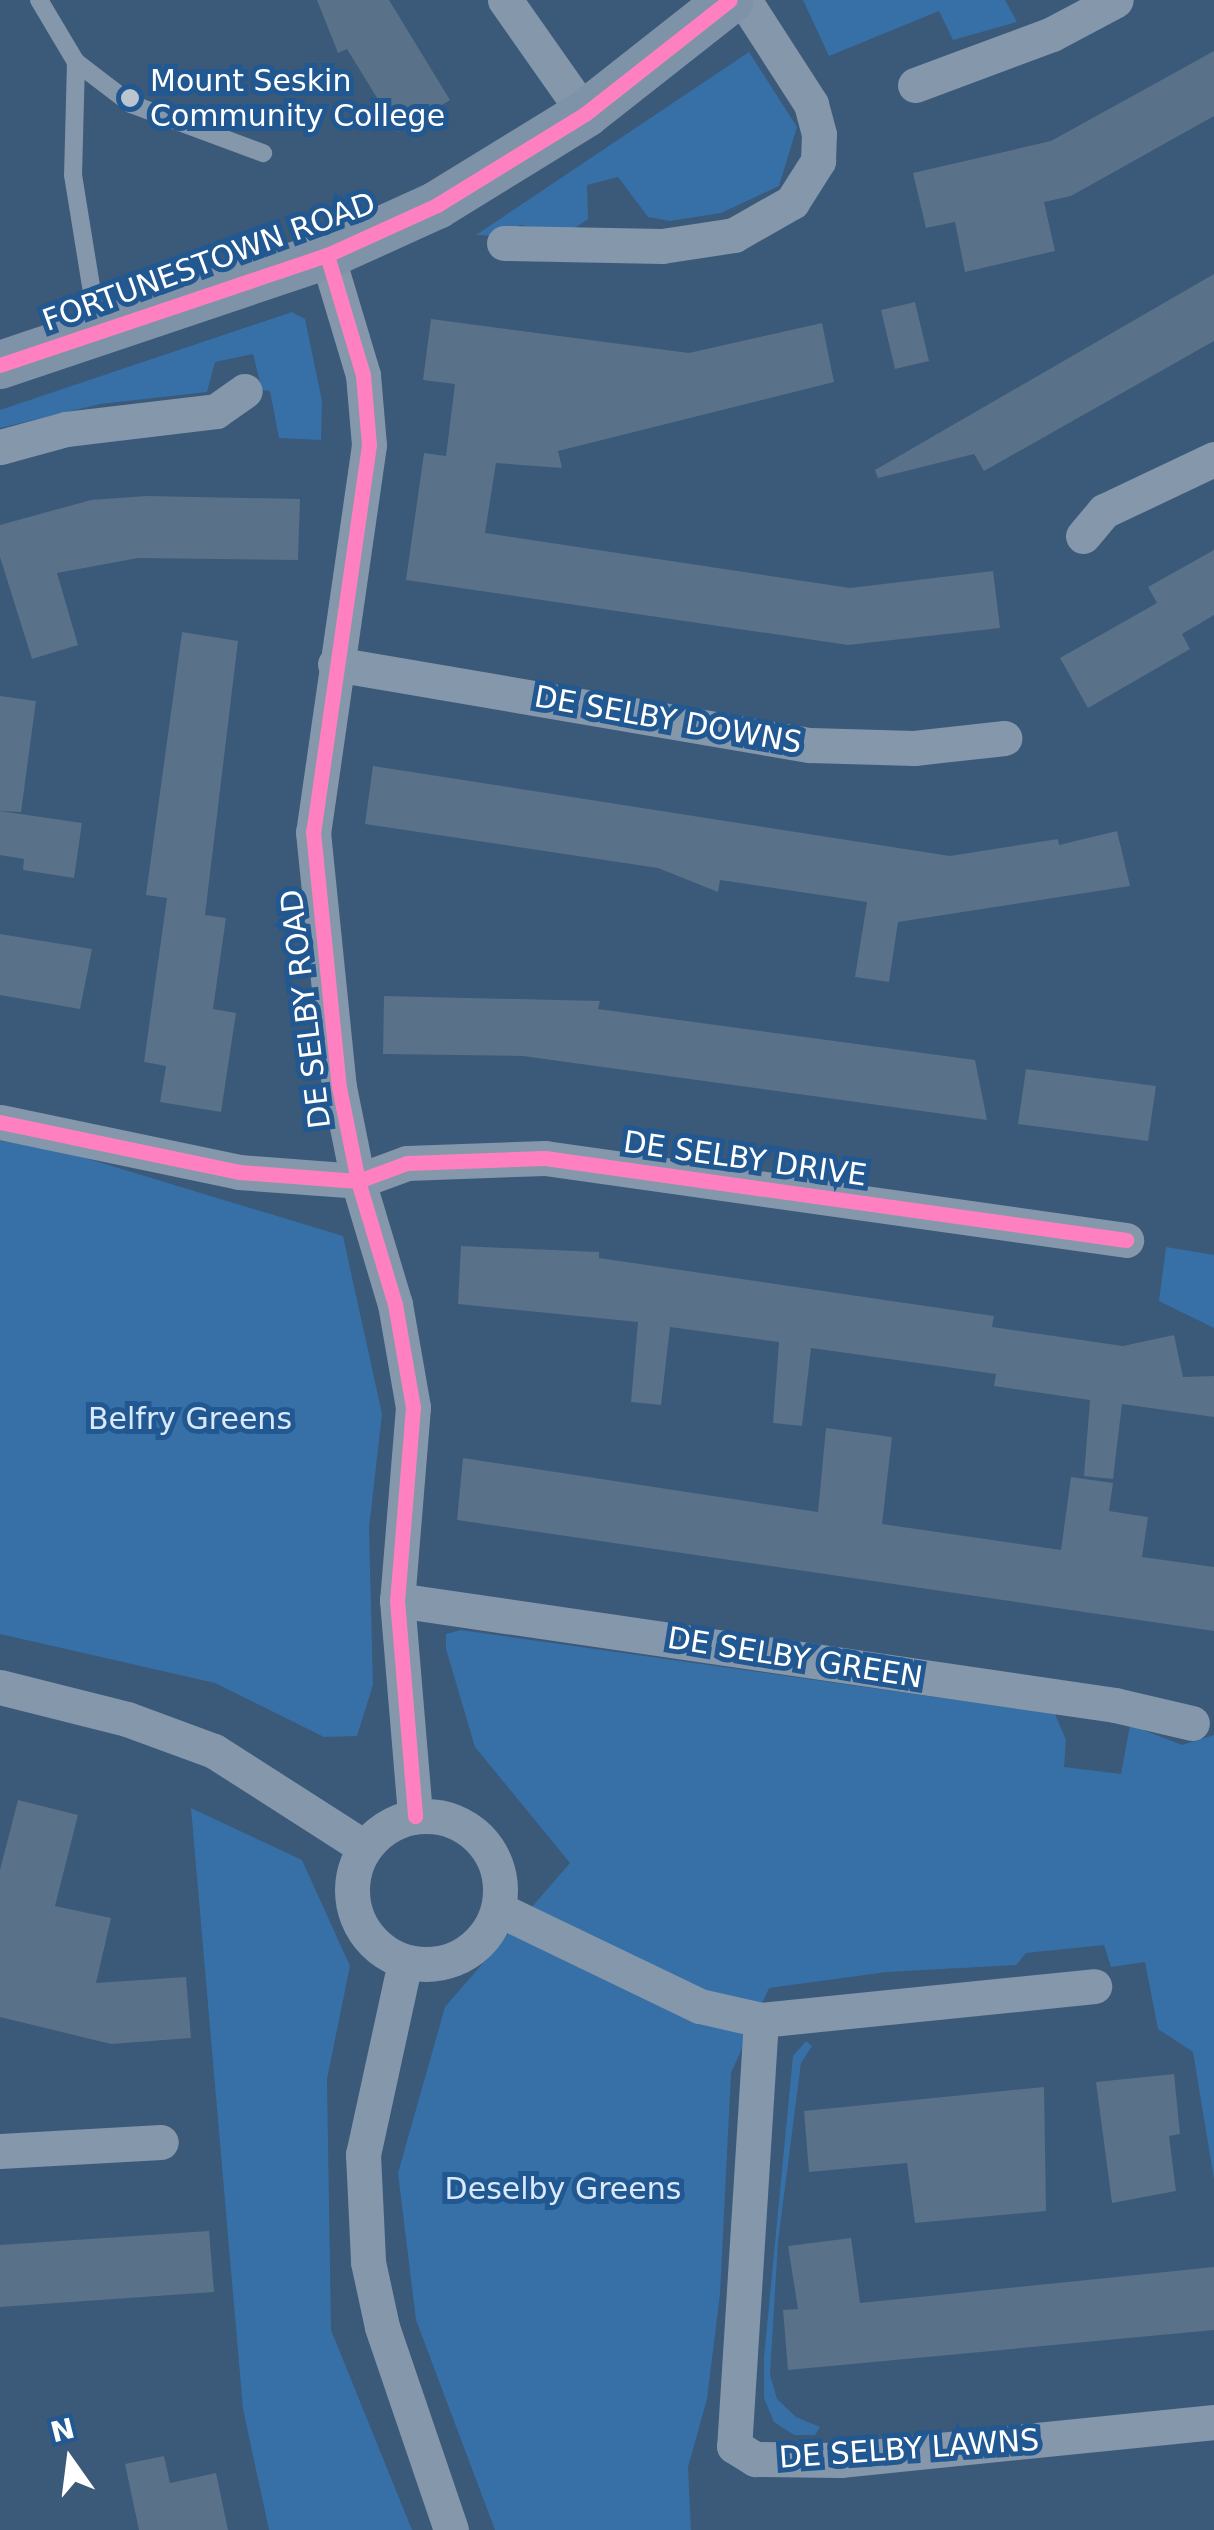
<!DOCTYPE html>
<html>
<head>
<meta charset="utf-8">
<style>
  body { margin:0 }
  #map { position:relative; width:1214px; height:2530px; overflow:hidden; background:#3b5978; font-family:"DejaVu Sans",sans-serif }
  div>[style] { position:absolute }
  .green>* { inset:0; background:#376fa7 }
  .building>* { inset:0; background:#597189 }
  .lane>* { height:18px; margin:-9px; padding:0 9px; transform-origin:9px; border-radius:9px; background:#8497ab }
  .street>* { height:35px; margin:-17.5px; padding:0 17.5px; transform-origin:17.5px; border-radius:17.5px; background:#8497ab }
  .street>.ring { margin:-17.5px; padding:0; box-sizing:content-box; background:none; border:35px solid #8497ab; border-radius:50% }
  .secondary>* { height:48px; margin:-24px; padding:0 24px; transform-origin:24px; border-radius:24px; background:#7f93a8 }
  .cycleway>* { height:15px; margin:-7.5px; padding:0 7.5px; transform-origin:7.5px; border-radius:7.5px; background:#ff80c0 }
  .dots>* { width:28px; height:28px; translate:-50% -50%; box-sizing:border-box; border:5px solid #225891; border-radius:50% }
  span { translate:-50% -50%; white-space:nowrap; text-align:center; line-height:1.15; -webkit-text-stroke:10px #225891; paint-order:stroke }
  .poi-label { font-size:30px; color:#fff }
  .left { translate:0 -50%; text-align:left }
  .street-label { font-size:30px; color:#fff }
  .park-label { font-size:30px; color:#d9e9f9 }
  .north { position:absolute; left:20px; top:2410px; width:100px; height:100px; -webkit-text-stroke:8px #225891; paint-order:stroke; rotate:346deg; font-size:28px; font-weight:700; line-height:40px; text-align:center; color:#fff }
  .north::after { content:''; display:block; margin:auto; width:35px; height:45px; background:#fff; clip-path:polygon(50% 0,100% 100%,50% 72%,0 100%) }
</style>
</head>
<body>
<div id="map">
  <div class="green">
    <div style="clip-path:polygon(803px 0,1005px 0,1017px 22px,953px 40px,939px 11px,829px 56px)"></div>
    <div style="clip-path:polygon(749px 52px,797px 127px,779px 186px,721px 213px,670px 221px,648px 217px,618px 177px,587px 185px,588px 219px,569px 232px,520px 225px,503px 236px,476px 235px)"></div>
    <div style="clip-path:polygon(292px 312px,305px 319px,322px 401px,321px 440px,279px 438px,270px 391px,262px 390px,253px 354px,215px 362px,207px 392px,100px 404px,0 428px,0 410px)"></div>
    <div style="clip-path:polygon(0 1141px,59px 1150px,343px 1236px,382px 1414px,369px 1528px,373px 1685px,357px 1736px,324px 1737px,215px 1683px,0 1634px)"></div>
    <div style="clip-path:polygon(1166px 1247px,1214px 1255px,1214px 1328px,1159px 1301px)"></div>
    <div style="clip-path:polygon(461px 1630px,1055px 1714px,1066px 1740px,1064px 1767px,1121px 1774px,1130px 1725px,1182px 1745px,1214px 1735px,1214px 2179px,1193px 2052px,1158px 2029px,1145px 1962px,1111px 1967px,1104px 1945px,1026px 1953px,1016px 1965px,887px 1972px,769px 1988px,731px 2073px,720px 2294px,707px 2399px,688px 2467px,691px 2530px,495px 2530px,416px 2320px,398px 2173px,445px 2007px,570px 1863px,475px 1747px,446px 1649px,446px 1634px)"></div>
    <div style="clip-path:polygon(191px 1808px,302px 1860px,350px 1966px,327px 2079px,331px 2330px,412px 2530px,269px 2530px,243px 2409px)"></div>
    <div style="clip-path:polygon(806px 2041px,812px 2046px,801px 2063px,778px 2242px,770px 2375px,777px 2399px,796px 2417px,820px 2427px,815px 2435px,794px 2435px,774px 2422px,764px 2398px,764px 2357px,793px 2056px)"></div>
  </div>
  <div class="building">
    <div style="clip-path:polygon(317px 0,389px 0,450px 100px,398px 132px,347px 49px,338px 53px)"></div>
    <div style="clip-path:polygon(1214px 51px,1214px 116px,1071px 196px,1044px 202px,1055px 251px,965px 272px,955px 222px,926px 228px,913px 173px,1051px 141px)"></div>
    <div style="clip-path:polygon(1214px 274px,1214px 341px,984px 471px,974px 454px,878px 478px,875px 470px)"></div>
    <div style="clip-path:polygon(915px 302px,929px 361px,895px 369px,881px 310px)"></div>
    <div style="clip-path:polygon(431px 319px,689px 353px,822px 323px,834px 382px,558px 451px,562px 468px,496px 463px,485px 533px,850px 588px,993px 571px,1000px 628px,848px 645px,406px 580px,424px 453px,446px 456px,455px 384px,423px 380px)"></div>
    <div style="clip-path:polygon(146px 496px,300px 499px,298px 560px,138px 558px,57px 573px,78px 645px,32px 659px,0 557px,0 525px,91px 500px)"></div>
    <div style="clip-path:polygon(1214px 550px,1214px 615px,1182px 634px,1190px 649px,1088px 708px,1060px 658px,1157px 603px,1148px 587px)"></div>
    <div style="clip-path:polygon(182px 632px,238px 641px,205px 915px,226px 918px,213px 1009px,236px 1013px,221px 1112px,160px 1102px,166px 1066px,144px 1062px,167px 898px,146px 895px)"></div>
    <div style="clip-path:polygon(0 696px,36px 701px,21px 812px,0 811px)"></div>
    <div style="clip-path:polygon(373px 766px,950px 856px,1058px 839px,1059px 845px,1117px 831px,1130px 886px,898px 922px,889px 982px,855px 977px,867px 902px,720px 880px,718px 892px,658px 868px,365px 824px)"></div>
    <div style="clip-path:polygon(0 811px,82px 823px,74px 878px,23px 870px,24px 859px,0 855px)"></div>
    <div style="clip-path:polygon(0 934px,92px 949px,80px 1009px,0 995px)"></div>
    <div style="clip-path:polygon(384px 996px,600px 1001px,598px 1009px,975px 1060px,987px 1120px,523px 1056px,383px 1054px)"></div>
    <div style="clip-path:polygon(1026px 1069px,1156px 1086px,1148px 1141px,1018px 1124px)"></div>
    <div style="clip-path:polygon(461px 1246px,599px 1252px,599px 1258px,994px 1316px,992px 1327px,1123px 1346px,1174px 1335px,1183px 1377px,1214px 1376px,1214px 1417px,1122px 1404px,1113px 1479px,1084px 1476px,1090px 1400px,994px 1386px,996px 1374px,811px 1348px,802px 1426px,773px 1423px,779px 1342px,670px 1327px,661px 1405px,631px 1402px,638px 1322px,458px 1304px)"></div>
    <div style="clip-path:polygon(826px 1428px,892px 1437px,882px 1524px,1061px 1550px,1071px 1477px,1113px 1483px,1109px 1511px,1148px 1517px,1142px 1557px,1214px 1567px,1214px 1631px,457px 1520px,463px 1458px,818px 1512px)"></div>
    <div style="clip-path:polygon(18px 1800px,78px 1815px,55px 1906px,111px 1918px,96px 1983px,186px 1977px,191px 2038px,111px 2044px,0 2017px,0 1870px)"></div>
    <div style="clip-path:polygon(1174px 2074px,1180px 2134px,1169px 2136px,1176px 2191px,1112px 2203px,1096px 2082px)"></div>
    <div style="clip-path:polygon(1044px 2087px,1046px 2211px,915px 2223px,907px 2163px,809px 2172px,804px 2111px)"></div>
    <div style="clip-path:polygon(209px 2231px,214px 2292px,0 2307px,0 2245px)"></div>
    <div style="clip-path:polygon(851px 2238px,860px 2303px,1214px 2267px,1214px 2330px,788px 2370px,783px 2310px,798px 2309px,788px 2246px)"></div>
    <div style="clip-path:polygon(164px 2456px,170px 2483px,216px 2473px,228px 2530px,139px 2530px,125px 2464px)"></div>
  </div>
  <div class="lane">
    <div style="left:39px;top:0;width:72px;rotate:59.2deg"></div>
    <div style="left:76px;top:62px;width:69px;rotate:37.4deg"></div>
    <div style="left:131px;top:104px;width:141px;rotate:20.4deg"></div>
    <div style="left:76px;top:62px;width:113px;rotate:91.5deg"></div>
    <div style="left:73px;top:175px;width:156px;rotate:80.8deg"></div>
  </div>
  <div class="street">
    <div style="left:505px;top:0;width:139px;rotate:54.9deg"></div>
    <div style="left:915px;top:85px;width:146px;rotate:-20.4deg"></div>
    <div style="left:1052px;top:34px;width:72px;rotate:-28deg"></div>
    <div style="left:504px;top:243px;width:158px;rotate:1.1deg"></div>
    <div style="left:662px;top:246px;width:73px;rotate:-8.7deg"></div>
    <div style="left:734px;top:235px;width:67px;rotate:-29.6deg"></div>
    <div style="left:792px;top:202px;width:49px;rotate:-57.6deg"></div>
    <div style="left:818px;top:161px;width:27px;rotate:-88deg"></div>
    <div style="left:819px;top:134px;width:31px;rotate:-105deg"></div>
    <div style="left:811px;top:104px;width:124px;rotate:-122.8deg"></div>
    <div style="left:327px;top:255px;width:125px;rotate:73.3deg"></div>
    <div style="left:363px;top:375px;width:70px;rotate:85.1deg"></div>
    <div style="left:369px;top:445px;width:391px;rotate:98.2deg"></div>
    <div style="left:313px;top:832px;width:256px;rotate:84.2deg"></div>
    <div style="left:339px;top:1087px;width:96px;rotate:78.6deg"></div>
    <div style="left:358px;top:1181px;width:128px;rotate:73.3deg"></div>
    <div style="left:395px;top:1304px;width:105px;rotate:80.1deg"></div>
    <div style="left:413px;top:1407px;width:194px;rotate:94.7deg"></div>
    <div style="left:397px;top:1600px;width:217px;rotate:85.2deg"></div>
    <div style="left:0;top:447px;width:68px;rotate:-15.3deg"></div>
    <div style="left:66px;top:429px;width:151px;rotate:-6.8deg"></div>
    <div style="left:216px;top:411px;width:35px;rotate:-35deg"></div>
    <div style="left:1083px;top:536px;width:33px;rotate:-50deg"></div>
    <div style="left:1104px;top:511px;width:122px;rotate:-25.3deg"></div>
    <div style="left:335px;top:664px;width:482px;rotate:9.7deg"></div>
    <div style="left:810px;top:745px;width:104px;rotate:1.7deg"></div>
    <div style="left:914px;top:748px;width:91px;rotate:-6.3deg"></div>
    <div style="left:0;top:1122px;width:244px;rotate:11.8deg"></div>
    <div style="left:239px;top:1172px;width:119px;rotate:4.3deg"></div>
    <div style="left:358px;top:1181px;width:52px;rotate:-20.2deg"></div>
    <div style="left:407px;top:1163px;width:138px;rotate:-2.1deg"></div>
    <div style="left:545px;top:1158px;width:587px;rotate:8.03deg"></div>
    <div style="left:397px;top:1600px;width:726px;rotate:8.32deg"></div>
    <div style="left:1115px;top:1705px;width:79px;rotate:13.2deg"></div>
    <div style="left:0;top:1687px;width:131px;rotate:14.1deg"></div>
    <div style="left:127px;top:1719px;width:93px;rotate:20.2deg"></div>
    <div style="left:214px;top:1751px;width:178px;rotate:32.6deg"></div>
    <div class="ring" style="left:352px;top:1816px;width:113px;height:113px"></div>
    <div style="left:498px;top:1909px;width:224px;rotate:25.7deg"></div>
    <div style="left:700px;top:2006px;width:63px;rotate:12.9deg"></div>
    <div style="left:761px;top:2020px;width:335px;rotate:-5.8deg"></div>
    <div style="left:405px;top:1962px;width:197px;rotate:102.3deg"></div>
    <div style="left:363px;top:2154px;width:108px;rotate:87.3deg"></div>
    <div style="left:368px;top:2262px;width:66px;rotate:77.8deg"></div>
    <div style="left:382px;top:2327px;width:214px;rotate:71.2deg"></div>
    <div style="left:761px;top:2020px;width:427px;rotate:93.6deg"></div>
    <div style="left:734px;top:2446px;width:25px;rotate:32deg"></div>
    <div style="left:755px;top:2459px;width:85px;rotate:0.7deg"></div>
    <div style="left:840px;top:2460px;width:376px;rotate:-5.8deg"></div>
    <div style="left:0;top:2151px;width:161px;rotate:-3.2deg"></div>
  </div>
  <div class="secondary">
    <div style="left:0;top:365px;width:345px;rotate:-18.6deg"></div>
    <div style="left:327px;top:255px;width:121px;rotate:-24.4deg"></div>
    <div style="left:437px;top:205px;width:174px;rotate:-31.6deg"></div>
    <div style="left:585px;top:114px;width:184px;rotate:-38.2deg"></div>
  </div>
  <div class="cycleway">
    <div style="left:327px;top:255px;width:125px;rotate:73.3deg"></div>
    <div style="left:363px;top:375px;width:70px;rotate:85.1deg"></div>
    <div style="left:369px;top:445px;width:391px;rotate:98.2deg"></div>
    <div style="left:313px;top:832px;width:256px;rotate:84.2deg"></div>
    <div style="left:339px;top:1087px;width:96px;rotate:78.6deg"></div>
    <div style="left:358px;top:1181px;width:128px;rotate:73.3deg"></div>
    <div style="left:395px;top:1304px;width:105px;rotate:80.1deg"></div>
    <div style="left:413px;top:1407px;width:194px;rotate:94.7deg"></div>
    <div style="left:397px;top:1600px;width:217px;rotate:85.2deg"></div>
    <div style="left:0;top:365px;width:345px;rotate:-18.6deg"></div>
    <div style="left:327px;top:255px;width:121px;rotate:-24.4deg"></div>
    <div style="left:437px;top:205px;width:174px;rotate:-31.6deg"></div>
    <div style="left:585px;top:114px;width:184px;rotate:-38.2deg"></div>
    <div style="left:0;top:1122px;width:244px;rotate:11.8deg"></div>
    <div style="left:239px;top:1172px;width:119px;rotate:4.3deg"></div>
    <div style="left:358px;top:1181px;width:52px;rotate:-20.2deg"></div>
    <div style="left:407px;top:1163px;width:138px;rotate:-2.1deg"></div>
    <div style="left:545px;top:1158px;width:587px;rotate:8.03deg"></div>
  </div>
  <div class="dots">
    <div style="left:130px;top:98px;background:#bac5d0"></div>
  </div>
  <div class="poi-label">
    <span class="left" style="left:150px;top:98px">Mount Seskin<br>Community College</span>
  </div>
  <div class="street-label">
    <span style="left:209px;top:262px;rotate:-20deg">FORTUNESTOWN ROAD</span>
    <span style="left:668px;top:720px;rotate:10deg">DE SELBY DOWNS</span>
    <span style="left:306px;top:1009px;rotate:-97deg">DE SELBY ROAD</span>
    <span style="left:745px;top:1159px;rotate:8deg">DE SELBY DRIVE</span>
    <span style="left:795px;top:1658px;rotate:9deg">DE SELBY GREEN</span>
    <span style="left:909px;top:2449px;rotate:-4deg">DE SELBY LAWNS</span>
  </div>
  <div class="park-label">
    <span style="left:190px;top:1419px">Belfry Greens</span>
    <span style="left:563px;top:2189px">Deselby Greens</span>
  </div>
  <div class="north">N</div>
</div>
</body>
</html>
